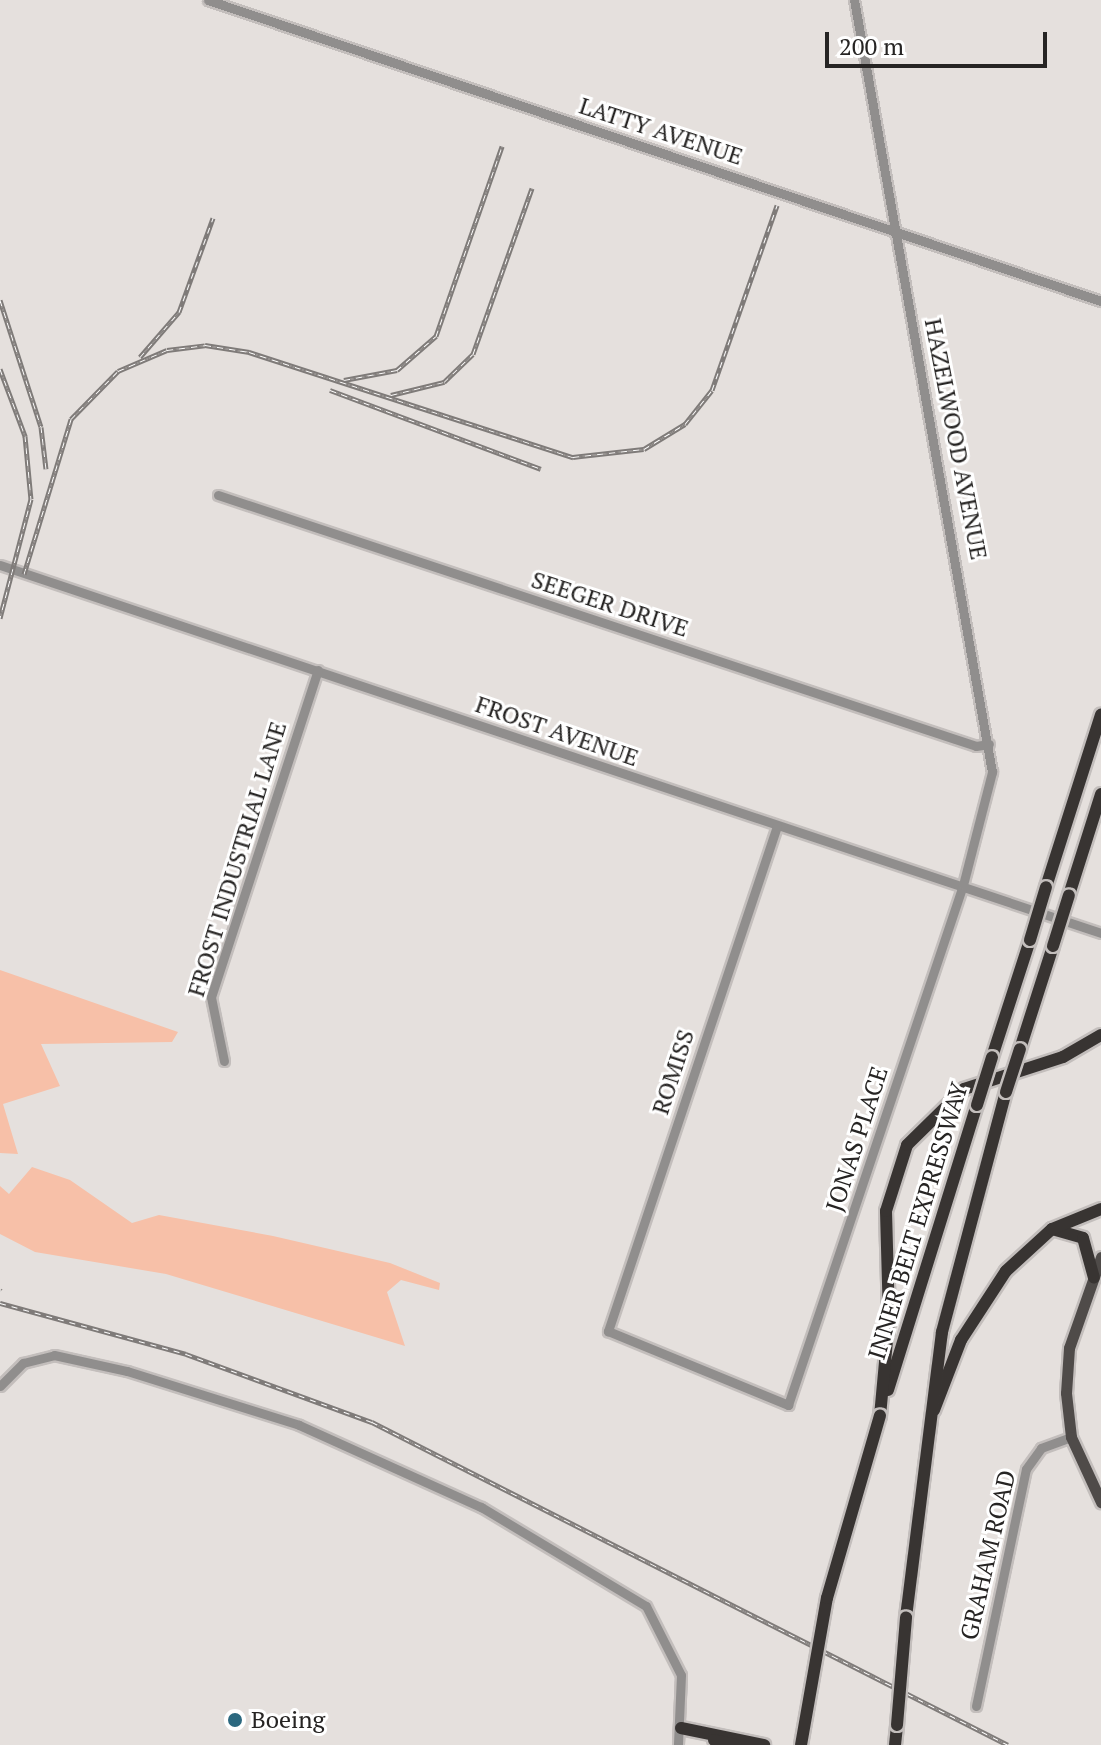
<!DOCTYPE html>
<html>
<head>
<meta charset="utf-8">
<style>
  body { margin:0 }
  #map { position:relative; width:1101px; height:1745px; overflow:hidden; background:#e5e0dd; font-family:"PT Serif",serif }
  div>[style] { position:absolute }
  .green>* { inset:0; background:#f7c0a8 }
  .roads { filter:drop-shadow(2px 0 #c3bebc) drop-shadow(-2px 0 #c3bebc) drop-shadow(0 2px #c3bebc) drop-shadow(0 -2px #c3bebc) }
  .minor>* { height:9px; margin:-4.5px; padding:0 4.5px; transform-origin:4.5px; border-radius:4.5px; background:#908e8d }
  .major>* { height:11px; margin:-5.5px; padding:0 5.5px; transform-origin:5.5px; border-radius:5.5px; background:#4f4b49 }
  .highway>* { height:12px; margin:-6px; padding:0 6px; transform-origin:6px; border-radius:6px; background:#383432 }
  .rail>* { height:5px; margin-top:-2.5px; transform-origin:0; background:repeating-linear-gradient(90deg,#fff 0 6px,#7f7b79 0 12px); box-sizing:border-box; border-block:2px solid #7f7b79 }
  .bridges { filter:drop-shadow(2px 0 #c3bebc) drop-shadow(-2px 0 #c3bebc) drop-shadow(0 2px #c3bebc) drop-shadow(0 -2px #c3bebc) }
  .highway-bridge>* { height:12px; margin:-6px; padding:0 6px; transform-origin:6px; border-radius:6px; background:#383432 }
  .dots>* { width:22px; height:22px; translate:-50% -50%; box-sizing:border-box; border:4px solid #fff; border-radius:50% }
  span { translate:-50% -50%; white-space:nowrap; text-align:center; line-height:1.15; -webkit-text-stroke:6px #fff; paint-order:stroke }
  .street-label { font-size:24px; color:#262423 }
  .poi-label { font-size:24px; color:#262423 }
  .left { translate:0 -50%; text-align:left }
  .scale { position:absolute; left:825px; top:32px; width:222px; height:36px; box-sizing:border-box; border:4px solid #262423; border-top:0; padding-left:10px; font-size:24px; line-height:28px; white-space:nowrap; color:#262423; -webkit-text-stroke:6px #fff; paint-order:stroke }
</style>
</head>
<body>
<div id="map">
  <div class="green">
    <div style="clip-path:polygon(0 970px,178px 1032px,172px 1042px,41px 1044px,60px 1086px,3px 1104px,18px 1154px,0 1153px)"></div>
    <div style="clip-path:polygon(32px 1167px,70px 1180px,132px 1223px,159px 1215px,273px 1236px,390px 1263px,440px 1283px,439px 1290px,401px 1280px,387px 1292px,405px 1346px,166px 1274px,35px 1252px,0 1234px,0 1186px,9px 1194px)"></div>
  </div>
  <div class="roads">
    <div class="minor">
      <div style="left:208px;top:0;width:942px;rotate:18.63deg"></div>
      <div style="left:218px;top:495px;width:798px;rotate:18.32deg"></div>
      <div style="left:976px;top:746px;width:13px;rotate:-9deg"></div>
      <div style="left:0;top:565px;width:1161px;rotate:18.48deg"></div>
      <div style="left:777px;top:826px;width:533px;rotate:108.5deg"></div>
      <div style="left:608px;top:1331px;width:195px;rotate:22.3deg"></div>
      <div style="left:788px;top:1405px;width:549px;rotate:-71.4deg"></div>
      <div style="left:963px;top:885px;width:117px;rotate:-75.6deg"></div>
      <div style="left:992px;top:772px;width:784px;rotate:-100.13deg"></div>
      <div style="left:224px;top:1061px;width:65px;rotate:-101.5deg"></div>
      <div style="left:211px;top:997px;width:344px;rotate:-71.9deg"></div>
      <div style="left:0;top:1386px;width:33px;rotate:-45deg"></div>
      <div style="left:23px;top:1363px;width:32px;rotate:-14deg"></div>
      <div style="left:54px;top:1355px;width:75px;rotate:12.4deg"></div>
      <div style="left:127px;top:1371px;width:180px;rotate:17.4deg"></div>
      <div style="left:299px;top:1425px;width:200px;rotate:24.3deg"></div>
      <div style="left:481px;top:1507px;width:192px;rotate:31deg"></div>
      <div style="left:646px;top:1606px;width:77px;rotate:63.1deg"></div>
      <div style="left:681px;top:1675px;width:70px;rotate:92.5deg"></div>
      <div style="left:976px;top:1706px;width:242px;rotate:-78.1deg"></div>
      <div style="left:1026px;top:1469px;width:26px;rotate:-54deg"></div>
      <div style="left:1041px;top:1448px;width:32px;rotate:-20deg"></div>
    </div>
    <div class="major">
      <div style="left:1101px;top:1257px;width:96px;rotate:109.4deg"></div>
      <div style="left:1069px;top:1348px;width:45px;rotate:93.8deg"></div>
      <div style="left:1066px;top:1393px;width:44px;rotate:83.5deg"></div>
      <div style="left:1071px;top:1437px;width:72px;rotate:65.2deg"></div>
    </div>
    <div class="highway">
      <div style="left:1046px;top:887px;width:181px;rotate:-72.3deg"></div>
      <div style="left:1069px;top:895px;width:106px;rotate:-72.4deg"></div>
      <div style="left:1020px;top:1049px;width:108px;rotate:-72.2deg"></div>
      <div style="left:992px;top:1057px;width:123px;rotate:-72deg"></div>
      <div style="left:1052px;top:1229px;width:32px;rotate:16deg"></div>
      <div style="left:1083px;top:1238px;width:41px;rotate:74.6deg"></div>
      <div style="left:888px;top:1390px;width:299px;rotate:-72.7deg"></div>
      <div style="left:934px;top:1410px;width:75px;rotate:-68.9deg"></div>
      <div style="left:961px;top:1340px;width:82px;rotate:-56.9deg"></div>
      <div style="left:1006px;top:1271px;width:62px;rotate:-42.4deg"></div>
      <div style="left:1052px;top:1229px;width:53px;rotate:-22.2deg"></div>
      <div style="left:880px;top:1416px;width:97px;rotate:-84.7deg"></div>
      <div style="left:889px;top:1319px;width:108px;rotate:-91.6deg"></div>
      <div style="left:886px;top:1211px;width:69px;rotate:-72.3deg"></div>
      <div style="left:907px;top:1145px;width:80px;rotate:-44.5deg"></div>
      <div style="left:964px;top:1089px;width:104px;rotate:-17.9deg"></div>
      <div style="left:1063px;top:1057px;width:44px;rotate:-30.1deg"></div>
      <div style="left:906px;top:1617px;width:287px;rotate:-82.8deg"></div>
      <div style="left:942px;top:1332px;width:248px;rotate:-75.1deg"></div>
      <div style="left:681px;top:1728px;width:85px;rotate:11.6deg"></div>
      <div style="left:714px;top:1740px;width:22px;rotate:13deg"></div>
      <div style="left:895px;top:1745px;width:20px;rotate:-84deg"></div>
    </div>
  </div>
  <div class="rail">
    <div style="left:0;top:300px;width:133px;rotate:72.1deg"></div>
    <div style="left:41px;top:427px;width:42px;rotate:83.2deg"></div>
    <div style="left:140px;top:357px;width:60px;rotate:-49.1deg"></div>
    <div style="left:179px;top:312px;width:100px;rotate:-70.1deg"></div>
    <div style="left:0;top:369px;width:72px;rotate:69.5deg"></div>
    <div style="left:25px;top:436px;width:63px;rotate:84.6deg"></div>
    <div style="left:31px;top:499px;width:123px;rotate:104.6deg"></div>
    <div style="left:344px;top:380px;width:54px;rotate:-10.7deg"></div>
    <div style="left:397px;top:370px;width:52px;rotate:-41.1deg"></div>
    <div style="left:436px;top:336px;width:201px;rotate:-70.8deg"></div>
    <div style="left:330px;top:390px;width:225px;rotate:20.5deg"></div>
    <div style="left:391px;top:395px;width:55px;rotate:-13.8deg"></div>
    <div style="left:444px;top:382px;width:40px;rotate:-44deg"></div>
    <div style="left:473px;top:354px;width:176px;rotate:-70.4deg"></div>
    <div style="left:24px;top:574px;width:162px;rotate:-73.1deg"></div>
    <div style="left:71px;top:419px;width:67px;rotate:-45.6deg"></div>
    <div style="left:118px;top:371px;width:53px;rotate:-23.2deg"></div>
    <div style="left:167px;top:350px;width:38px;rotate:-7deg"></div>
    <div style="left:205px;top:345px;width:45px;rotate:9deg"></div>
    <div style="left:249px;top:352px;width:341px;rotate:18deg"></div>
    <div style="left:573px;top:457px;width:71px;rotate:-6.4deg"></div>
    <div style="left:644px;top:449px;width:48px;rotate:-31.4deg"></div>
    <div style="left:685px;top:424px;width:43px;rotate:-51.5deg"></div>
    <div style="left:712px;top:390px;width:196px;rotate:-70.6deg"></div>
    <div style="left:0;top:1290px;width:1px;rotate:45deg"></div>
    <div style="left:0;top:1303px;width:193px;rotate:15.3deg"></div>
    <div style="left:186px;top:1354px;width:198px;rotate:20.1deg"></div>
    <div style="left:372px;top:1422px;width:713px;rotate:26.92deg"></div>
  </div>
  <div class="bridges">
    <div class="highway-bridge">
      <div style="left:1030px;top:940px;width:55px;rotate:-73.2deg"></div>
      <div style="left:1053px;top:946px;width:53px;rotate:-72.6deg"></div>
      <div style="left:1006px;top:1092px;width:45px;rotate:-72deg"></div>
      <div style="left:977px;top:1105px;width:50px;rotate:-72.6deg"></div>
      <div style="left:897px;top:1725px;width:108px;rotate:-85.2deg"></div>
      <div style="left:801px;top:1745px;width:149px;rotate:-80deg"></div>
      <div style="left:827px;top:1598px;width:190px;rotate:-73.8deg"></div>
    </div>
  </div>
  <div class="dots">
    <div style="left:235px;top:1720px;background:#2b687f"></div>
  </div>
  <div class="street-label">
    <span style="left:661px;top:131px;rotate:18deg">LATTY AVENUE</span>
    <span style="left:956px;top:439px;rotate:79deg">HAZELWOOD AVENUE</span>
    <span style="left:610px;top:604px;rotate:18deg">SEEGER DRIVE</span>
    <span style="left:557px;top:731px;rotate:19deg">FROST AVENUE</span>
    <span style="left:237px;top:859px;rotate:-73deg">FROST INDUSTRIAL LANE</span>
    <span style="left:673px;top:1072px;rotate:-72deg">ROMISS</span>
    <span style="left:857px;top:1139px;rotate:-72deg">JONAS PLACE</span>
    <span style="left:918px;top:1221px;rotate:-73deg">INNER BELT EXPRESSWAY</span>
    <span style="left:988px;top:1555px;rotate:-77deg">GRAHAM ROAD</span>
  </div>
  <div class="poi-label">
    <span class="left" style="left:251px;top:1720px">Boeing</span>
  </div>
  <div class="scale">200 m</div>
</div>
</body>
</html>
